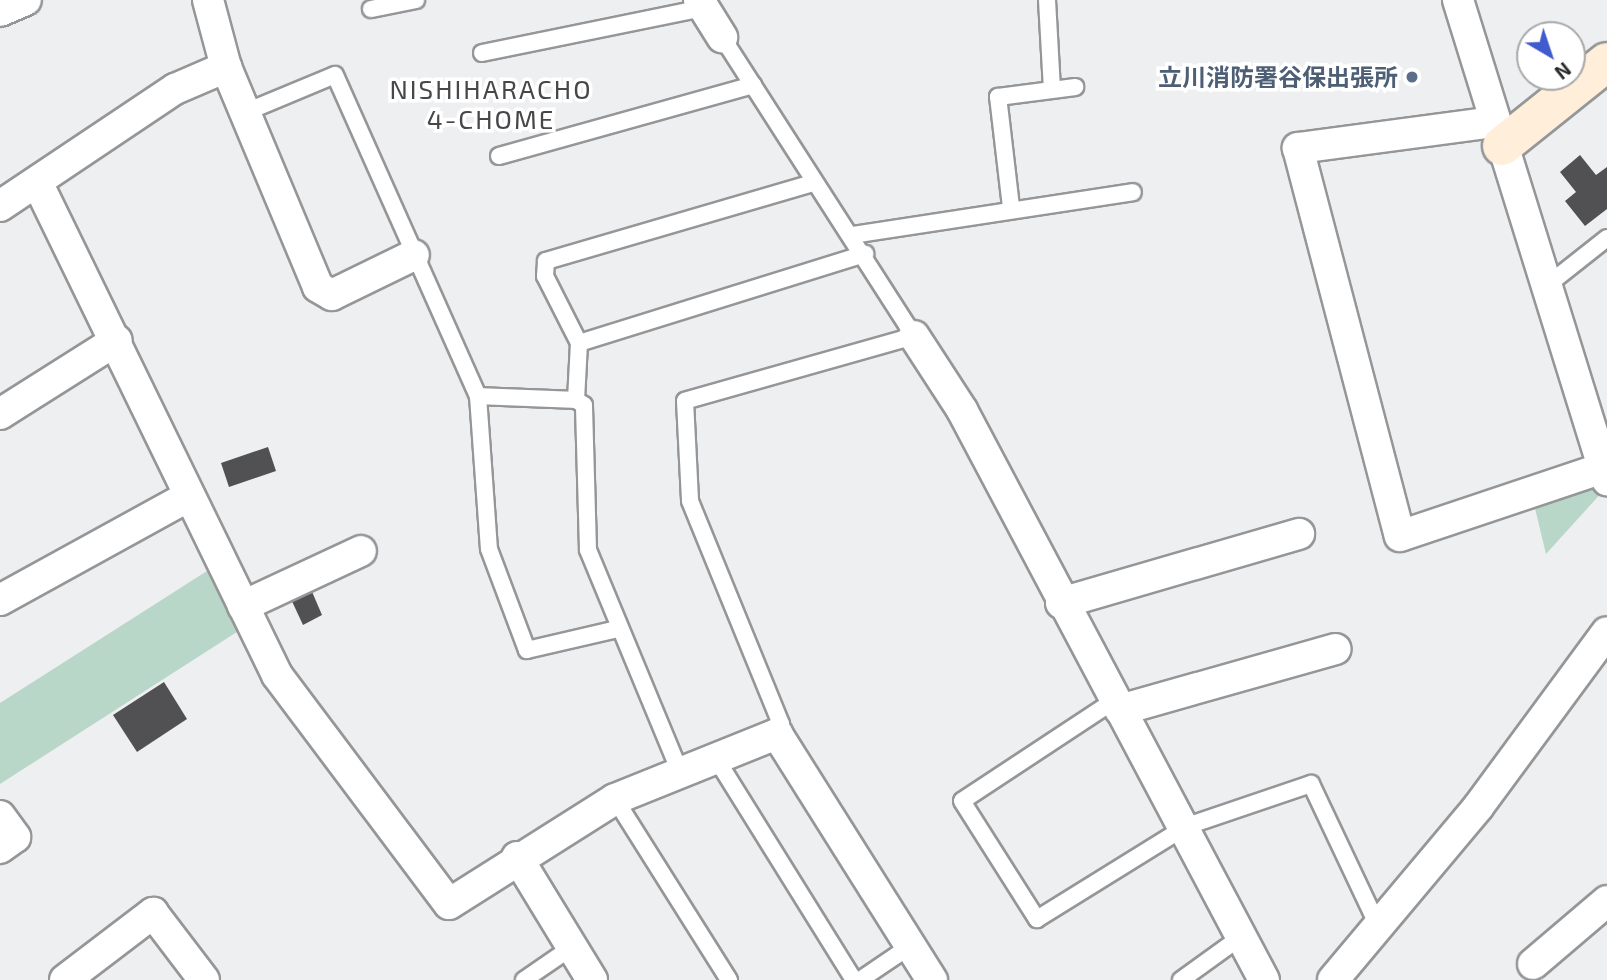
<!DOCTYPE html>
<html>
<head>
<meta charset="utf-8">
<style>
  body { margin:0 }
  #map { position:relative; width:1607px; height:980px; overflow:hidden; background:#eeeff1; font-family:"Exo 2","Noto Sans JP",sans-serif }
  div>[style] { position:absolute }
  .green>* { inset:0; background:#b9d7c8 }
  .building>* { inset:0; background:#515153 }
  .roads { filter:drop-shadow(2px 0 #959698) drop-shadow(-2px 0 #959698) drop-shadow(0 2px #959698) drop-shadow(0 -2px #959698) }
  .lane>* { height:16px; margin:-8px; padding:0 8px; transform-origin:8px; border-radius:8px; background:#fff }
  .street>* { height:30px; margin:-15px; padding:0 15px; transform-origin:15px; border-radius:15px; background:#fff }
  .secondary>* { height:38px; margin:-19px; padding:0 19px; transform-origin:19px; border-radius:19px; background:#feeeda }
  .dots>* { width:19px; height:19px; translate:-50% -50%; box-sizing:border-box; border:4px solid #fff; border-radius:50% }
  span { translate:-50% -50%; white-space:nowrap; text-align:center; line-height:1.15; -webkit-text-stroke:7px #fff; paint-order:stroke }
  .service-label { font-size:24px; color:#4e5e75; font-weight:700 }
  .right { translate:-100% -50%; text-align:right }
  .neighbourhood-label { font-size:26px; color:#474749; letter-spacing:2px }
  .north { position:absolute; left:1516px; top:21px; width:70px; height:70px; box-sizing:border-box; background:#fff; border:2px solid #a9a9aa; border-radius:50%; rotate:141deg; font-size:19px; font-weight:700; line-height:28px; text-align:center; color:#29292a }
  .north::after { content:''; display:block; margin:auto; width:24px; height:32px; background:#3f5bce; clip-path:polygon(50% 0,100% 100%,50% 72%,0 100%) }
</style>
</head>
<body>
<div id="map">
  <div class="green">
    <div style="clip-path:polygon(1588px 480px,1604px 490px,1546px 554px,1533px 500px)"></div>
    <div style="clip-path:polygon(207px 571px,240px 630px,0 784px,0 703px)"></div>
  </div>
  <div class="building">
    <div style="clip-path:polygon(1580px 155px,1596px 175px,1607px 167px,1607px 209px,1585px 226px,1565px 201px,1576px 192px,1560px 172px)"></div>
    <div style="clip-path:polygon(268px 447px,276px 471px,229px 487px,221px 463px)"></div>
    <div style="clip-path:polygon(310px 587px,322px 615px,303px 625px,290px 597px)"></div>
    <div style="clip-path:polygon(164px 682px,187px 719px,137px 752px,113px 715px)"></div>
  </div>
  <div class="roads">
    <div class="lane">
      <div style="left:1047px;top:0;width:89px;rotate:86.8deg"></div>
      <div style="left:371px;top:9px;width:46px;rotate:-11.3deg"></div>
      <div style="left:722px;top:37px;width:355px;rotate:57.3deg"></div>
      <div style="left:914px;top:336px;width:238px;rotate:164.2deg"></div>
      <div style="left:685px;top:401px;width:100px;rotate:87.1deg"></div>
      <div style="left:690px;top:501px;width:241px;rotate:67.8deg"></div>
      <div style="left:781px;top:724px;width:11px;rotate:112deg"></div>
      <div style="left:482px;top:53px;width:226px;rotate:-11.5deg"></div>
      <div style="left:246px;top:112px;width:96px;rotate:-22.6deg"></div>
      <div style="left:335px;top:75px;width:351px;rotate:66deg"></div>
      <div style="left:478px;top:396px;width:153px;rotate:85.9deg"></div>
      <div style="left:489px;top:549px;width:108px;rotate:69.4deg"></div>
      <div style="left:527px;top:650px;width:92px;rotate:-13.1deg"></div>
      <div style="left:499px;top:156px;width:264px;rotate:-15.6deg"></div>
      <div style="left:1011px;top:207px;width:111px;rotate:-96.7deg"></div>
      <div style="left:998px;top:97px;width:78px;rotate:-7.4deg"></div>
      <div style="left:853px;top:235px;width:283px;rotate:-8.7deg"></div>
      <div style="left:1545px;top:287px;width:79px;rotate:-38.3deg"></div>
      <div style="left:579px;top:343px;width:300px;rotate:-17.3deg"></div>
      <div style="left:478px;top:396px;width:98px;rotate:2.3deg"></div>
      <div style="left:1115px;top:700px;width:183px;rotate:146.6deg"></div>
      <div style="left:962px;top:801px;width:140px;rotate:57.6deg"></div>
      <div style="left:1037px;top:919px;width:176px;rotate:-31.8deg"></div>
      <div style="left:1187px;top:826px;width:131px;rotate:-18.7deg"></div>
      <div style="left:1311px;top:784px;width:159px;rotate:64.7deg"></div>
      <div style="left:717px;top:760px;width:259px;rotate:58.1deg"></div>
      <div style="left:680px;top:772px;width:240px;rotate:-112.5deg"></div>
      <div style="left:588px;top:550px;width:145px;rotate:-91.6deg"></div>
      <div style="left:584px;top:405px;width:9px;rotate:-148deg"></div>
      <div style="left:576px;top:400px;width:57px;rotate:-87deg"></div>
      <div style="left:579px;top:343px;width:75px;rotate:-116.9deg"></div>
      <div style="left:545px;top:276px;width:15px;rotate:-86deg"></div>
      <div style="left:546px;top:261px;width:278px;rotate:-16.3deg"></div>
      <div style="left:615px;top:799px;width:214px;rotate:57.8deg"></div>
      <div style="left:524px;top:980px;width:58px;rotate:-34.5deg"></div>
      <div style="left:860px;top:980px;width:60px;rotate:-34.2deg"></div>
      <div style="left:1181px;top:980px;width:75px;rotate:-35.8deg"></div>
    </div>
    <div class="street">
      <div style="left:208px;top:0;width:69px;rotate:75deg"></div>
      <div style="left:226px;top:67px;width:238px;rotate:67.3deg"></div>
      <div style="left:318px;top:287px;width:16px;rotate:30deg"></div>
      <div style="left:332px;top:295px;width:91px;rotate:-26deg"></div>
      <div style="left:699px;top:0;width:44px;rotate:58.1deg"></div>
      <div style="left:1458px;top:0;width:503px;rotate:72.75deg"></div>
      <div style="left:0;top:11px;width:28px;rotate:-23deg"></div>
      <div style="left:1493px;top:122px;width:197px;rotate:172.4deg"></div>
      <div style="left:1298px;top:148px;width:401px;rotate:75.3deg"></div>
      <div style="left:1400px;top:536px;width:214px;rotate:-18.5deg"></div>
      <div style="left:38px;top:184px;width:546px;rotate:64.04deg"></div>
      <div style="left:277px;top:675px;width:286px;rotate:53.1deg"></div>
      <div style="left:449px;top:904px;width:196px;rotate:-32.3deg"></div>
      <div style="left:615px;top:799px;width:175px;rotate:-21.9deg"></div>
      <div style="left:777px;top:734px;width:291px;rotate:57.8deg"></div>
      <div style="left:0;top:206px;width:211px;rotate:-33.8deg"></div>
      <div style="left:175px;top:89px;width:56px;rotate:-23.3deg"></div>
      <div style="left:914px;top:336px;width:88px;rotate:57deg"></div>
      <div style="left:962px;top:410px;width:645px;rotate:62.08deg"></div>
      <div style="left:0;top:414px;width:138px;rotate:-32.3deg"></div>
      <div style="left:0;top:600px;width:216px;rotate:-28.8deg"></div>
      <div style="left:1061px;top:603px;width:248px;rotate:-16.2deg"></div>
      <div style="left:243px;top:606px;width:130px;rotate:-25deg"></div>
      <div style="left:1120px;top:710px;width:224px;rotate:-15.8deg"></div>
      <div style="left:0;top:816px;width:26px;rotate:54deg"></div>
      <div style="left:15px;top:837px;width:19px;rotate:144deg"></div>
      <div style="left:517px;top:857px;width:144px;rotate:58.6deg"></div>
      <div style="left:1533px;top:964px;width:97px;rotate:-40.4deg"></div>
      <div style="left:65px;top:980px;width:111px;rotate:-37.3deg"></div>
      <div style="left:153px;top:913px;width:84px;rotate:52.7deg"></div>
      <div style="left:1333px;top:980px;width:226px;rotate:-50deg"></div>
      <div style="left:1478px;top:807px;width:217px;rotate:-53.6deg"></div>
    </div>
    <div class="secondary">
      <div style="left:1502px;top:146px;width:134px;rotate:-38.7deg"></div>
    </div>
  </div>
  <div class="dots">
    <div style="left:1412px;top:77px;background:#5c6f8a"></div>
  </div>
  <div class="service-label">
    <span class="right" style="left:1398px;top:77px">立川消防署谷保出張所</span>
  </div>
  <div class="neighbourhood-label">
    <span style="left:491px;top:104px">NISHIHARACHO<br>4-CHOME</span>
  </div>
  <div class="north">N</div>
</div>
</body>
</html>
